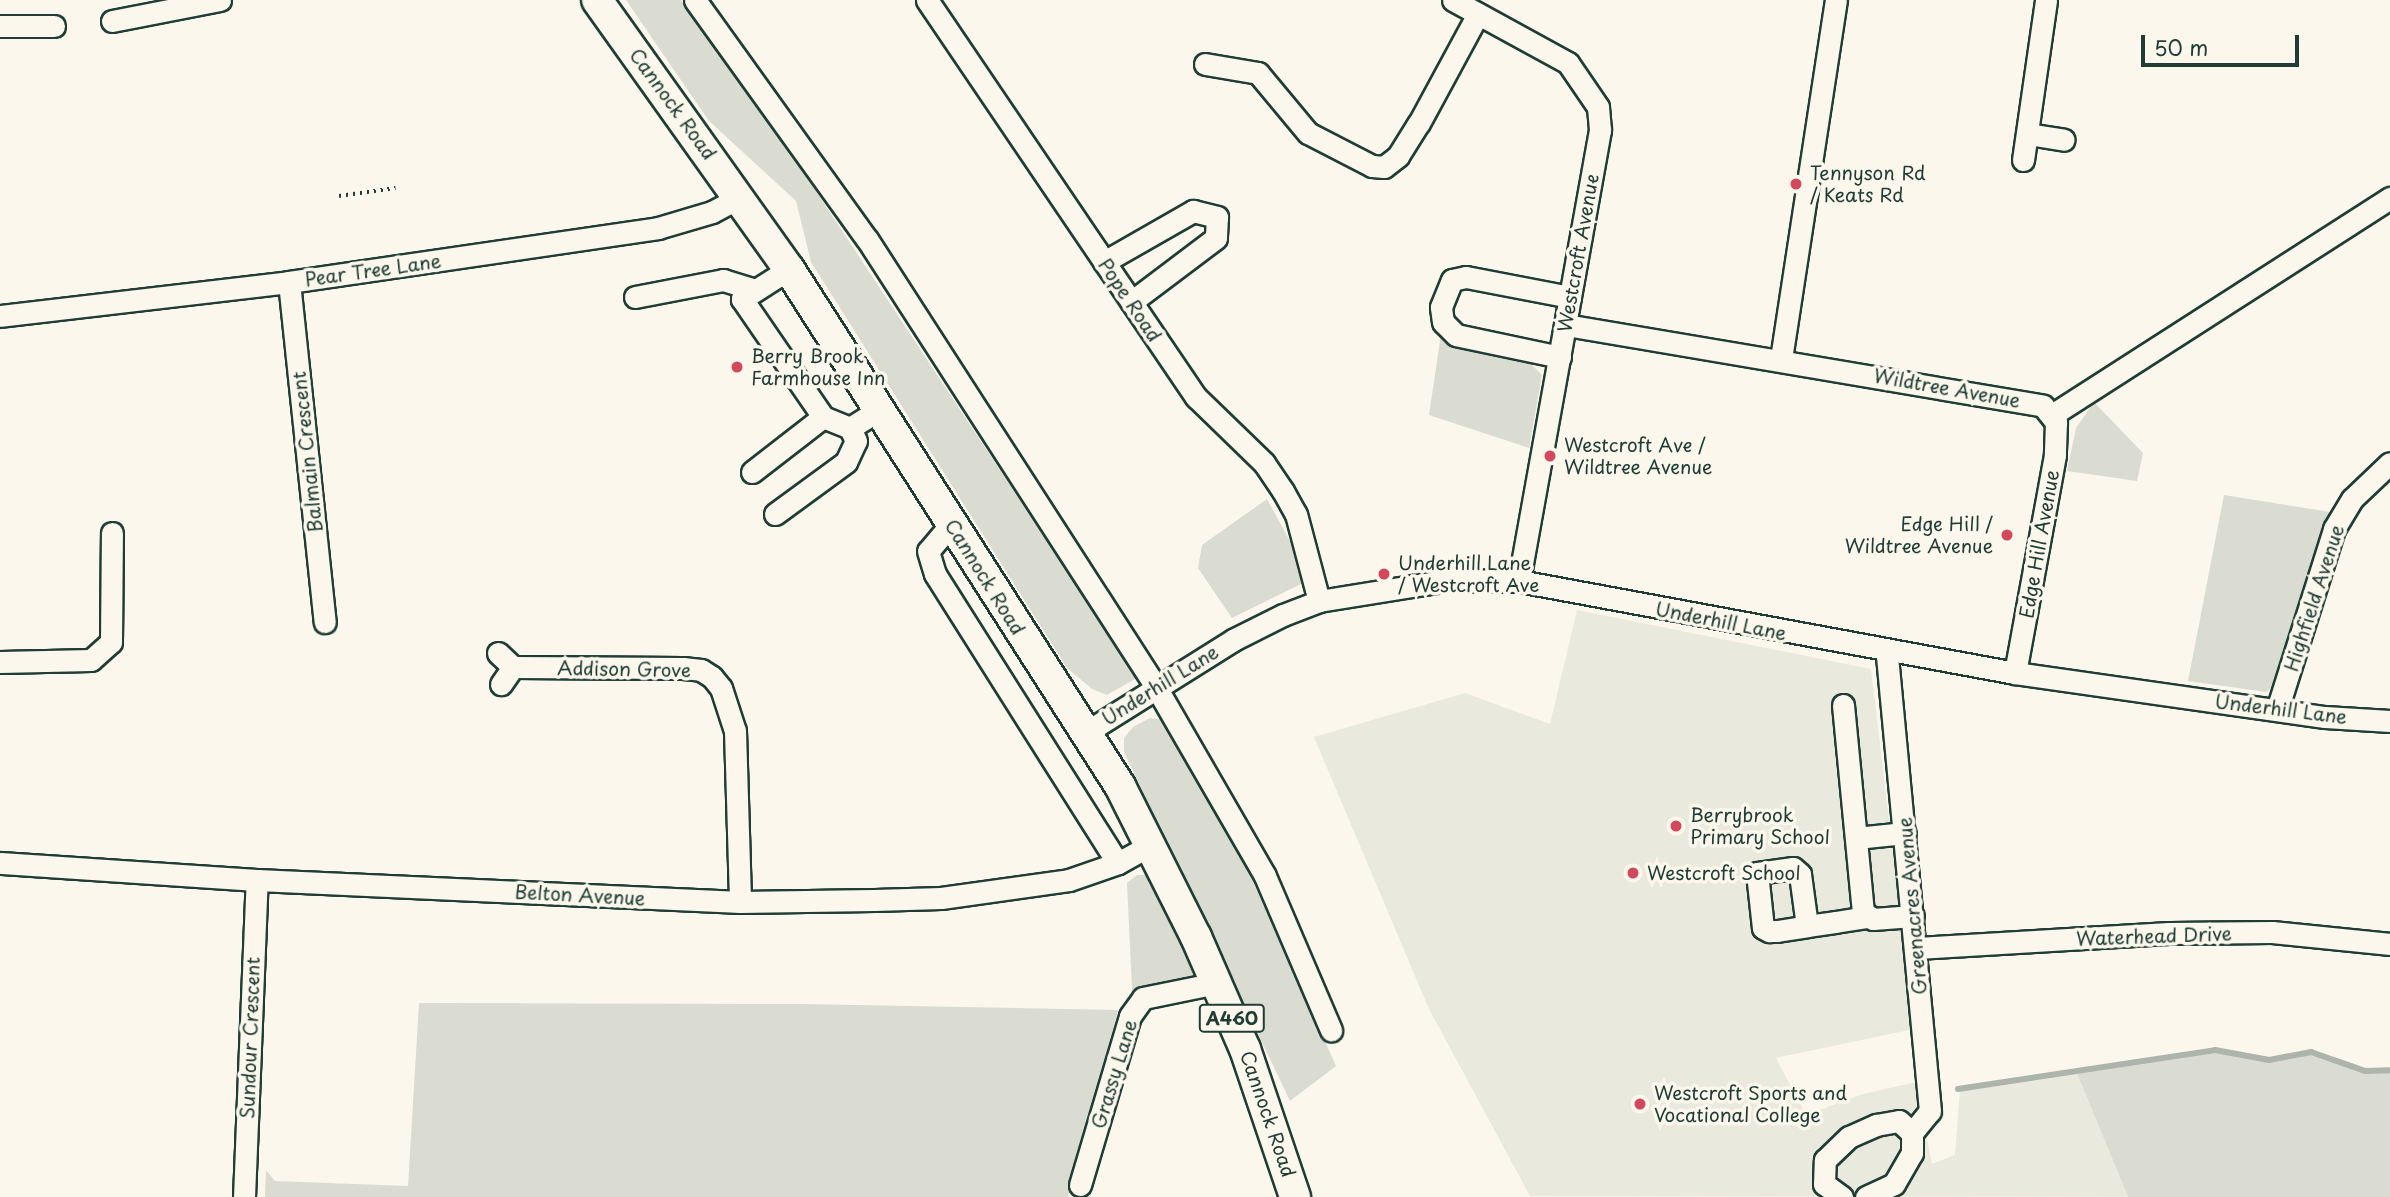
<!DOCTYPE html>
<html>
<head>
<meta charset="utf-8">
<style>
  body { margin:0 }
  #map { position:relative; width:2390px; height:1197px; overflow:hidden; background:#fbf7ec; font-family:"Playpen Sans",sans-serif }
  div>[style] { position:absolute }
  .built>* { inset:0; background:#eae9de }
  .green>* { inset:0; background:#dbdcd1 }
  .stream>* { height:6px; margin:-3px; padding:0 3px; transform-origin:3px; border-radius:3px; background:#adb4aa }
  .path>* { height:3.5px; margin-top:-1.75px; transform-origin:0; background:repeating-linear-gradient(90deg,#1f3d34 0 2px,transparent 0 7px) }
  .roads { filter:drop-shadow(2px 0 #1f3d34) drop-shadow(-2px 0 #1f3d34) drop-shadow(0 2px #1f3d34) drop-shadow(0 -2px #1f3d34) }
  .minor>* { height:21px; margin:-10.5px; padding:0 10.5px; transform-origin:10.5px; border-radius:10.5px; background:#fbf7ec }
  .highway>* { height:30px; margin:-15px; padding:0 15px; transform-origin:15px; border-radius:15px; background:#fbf7ec }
  .dots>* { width:19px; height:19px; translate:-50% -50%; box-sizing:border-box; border:4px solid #fbf7ec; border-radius:50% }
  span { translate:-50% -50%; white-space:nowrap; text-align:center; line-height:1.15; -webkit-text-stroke:7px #fbf7ec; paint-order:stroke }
  .shield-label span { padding:2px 5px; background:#fbf7ec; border:2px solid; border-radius:5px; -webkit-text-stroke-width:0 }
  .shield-label { font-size:18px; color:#1f3d34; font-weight:700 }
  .street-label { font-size:19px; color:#1f3d34 }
  .poi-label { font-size:19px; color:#1f3d34 }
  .left { translate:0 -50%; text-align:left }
  .right { translate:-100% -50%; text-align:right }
  .scale { position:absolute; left:2141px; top:35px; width:158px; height:32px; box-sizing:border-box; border:4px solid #1f3d34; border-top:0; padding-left:9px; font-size:21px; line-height:24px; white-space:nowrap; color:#1f3d34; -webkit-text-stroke:5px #fbf7ec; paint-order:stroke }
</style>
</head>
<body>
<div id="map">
  <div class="built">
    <div style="clip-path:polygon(1577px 610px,1871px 669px,1914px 1029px,1776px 1058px,1806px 1115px,1863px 1094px,1916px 1082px,1932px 1164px,1955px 1155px,1960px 1089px,2076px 1071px,2128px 1197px,1530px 1196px,1429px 1009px,1314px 737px,1465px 693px,1550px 724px)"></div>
  </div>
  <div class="green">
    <div style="clip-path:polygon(626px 0,681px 0,769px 120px,1137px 678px,1107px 695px,1092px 689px,1067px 668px,811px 262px,796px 201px,709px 121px)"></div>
    <div style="clip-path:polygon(1441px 334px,1456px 348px,1531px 364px,1542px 375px,1529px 448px,1429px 415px)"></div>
    <div style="clip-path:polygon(2094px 402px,2143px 453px,2137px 481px,2067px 471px,2076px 428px)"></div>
    <div style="clip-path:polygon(2224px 495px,2330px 512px,2279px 681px,2266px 692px,2188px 681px)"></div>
    <div style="clip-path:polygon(1267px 499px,1304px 567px,1305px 582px,1232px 618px,1198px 568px,1202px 545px)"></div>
    <div style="clip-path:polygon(1150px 718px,1165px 720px,1236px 844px,1336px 1066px,1290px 1101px,1124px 752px,1124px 738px,1133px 727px)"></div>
    <div style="clip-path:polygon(1137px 875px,1152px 875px,1198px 977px,1132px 990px,1127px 883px)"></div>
    <div style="clip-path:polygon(419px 1003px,801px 1004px,1118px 1010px,1068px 1197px,265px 1197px,266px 1170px,275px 1181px,408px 1186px)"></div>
    <div style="clip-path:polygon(2215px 1050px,2269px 1060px,2311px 1052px,2365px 1070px,2390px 1070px,2390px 1197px,2128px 1197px,2076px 1071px)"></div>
  </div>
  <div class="stream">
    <div style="left:1958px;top:1089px;width:260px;rotate:-8.6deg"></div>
    <div style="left:2215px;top:1050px;width:55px;rotate:10.5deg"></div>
    <div style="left:2269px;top:1060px;width:43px;rotate:-10.8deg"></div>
    <div style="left:2311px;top:1052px;width:57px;rotate:19.4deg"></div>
    <div style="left:2365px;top:1071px;width:25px;rotate:-2deg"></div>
  </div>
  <div class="path">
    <div style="left:339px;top:196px;width:57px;rotate:-8.1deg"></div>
  </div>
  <div class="roads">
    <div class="minor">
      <div style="left:695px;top:0;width:294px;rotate:54.3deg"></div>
      <div style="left:867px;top:239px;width:533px;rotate:57.17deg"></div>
      <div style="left:1156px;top:687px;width:218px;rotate:60deg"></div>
      <div style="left:1265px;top:876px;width:168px;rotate:66.8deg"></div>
      <div style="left:927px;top:0;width:480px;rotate:55.9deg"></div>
      <div style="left:1196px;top:397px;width:95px;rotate:44.1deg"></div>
      <div style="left:1264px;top:463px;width:34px;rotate:56deg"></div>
      <div style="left:1283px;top:491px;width:26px;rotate:61deg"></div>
      <div style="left:1296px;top:514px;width:90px;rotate:75.2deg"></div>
      <div style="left:1453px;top:0;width:131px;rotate:28.7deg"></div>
      <div style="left:1568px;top:63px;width:53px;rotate:55.7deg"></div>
      <div style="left:1598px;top:107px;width:23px;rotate:85deg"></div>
      <div style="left:1600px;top:130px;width:458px;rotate:100.2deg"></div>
      <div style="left:112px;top:21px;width:110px;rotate:-11deg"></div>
      <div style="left:0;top:26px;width:54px"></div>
      <div style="left:1205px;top:64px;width:54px;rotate:9.6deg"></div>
      <div style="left:1258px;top:73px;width:78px;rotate:50.2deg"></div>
      <div style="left:1308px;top:133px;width:72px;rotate:27.3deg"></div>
      <div style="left:1372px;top:166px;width:12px;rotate:5deg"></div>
      <div style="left:1384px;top:167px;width:18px;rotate:-38deg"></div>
      <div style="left:1398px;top:156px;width:39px;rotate:-58deg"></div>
      <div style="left:1419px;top:123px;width:124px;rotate:-61.6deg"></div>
      <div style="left:2028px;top:134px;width:36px;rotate:9deg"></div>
      <div style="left:2023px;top:160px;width:162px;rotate:-81.8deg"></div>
      <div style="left:1104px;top:262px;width:103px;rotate:-29.8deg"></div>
      <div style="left:1193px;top:211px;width:25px;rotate:14deg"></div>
      <div style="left:1217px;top:217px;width:21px;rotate:93deg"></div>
      <div style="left:1216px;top:238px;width:106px;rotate:143deg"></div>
      <div style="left:789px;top:269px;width:56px;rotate:147.4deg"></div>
      <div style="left:742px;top:299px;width:143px;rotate:55.5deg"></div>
      <div style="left:823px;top:417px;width:29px;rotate:22deg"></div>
      <div style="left:850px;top:428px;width:34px;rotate:-32deg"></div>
      <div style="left:289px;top:282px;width:342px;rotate:84deg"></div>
      <div style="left:635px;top:297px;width:90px;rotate:-10.9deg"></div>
      <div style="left:723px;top:280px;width:34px;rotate:17deg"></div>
      <div style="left:0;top:316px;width:291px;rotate:-6.7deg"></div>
      <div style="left:289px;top:282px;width:373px;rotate:-8.3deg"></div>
      <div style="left:658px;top:228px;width:56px;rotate:-16.5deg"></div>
      <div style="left:712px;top:212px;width:32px;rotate:-28deg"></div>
      <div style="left:1566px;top:325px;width:484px;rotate:9.6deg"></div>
      <div style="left:2043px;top:406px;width:21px;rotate:51deg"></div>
      <div style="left:2056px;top:422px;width:33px;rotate:92deg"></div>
      <div style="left:2055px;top:455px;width:222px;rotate:100.4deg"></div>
      <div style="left:1560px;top:357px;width:106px;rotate:-168.1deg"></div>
      <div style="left:1456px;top:335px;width:18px;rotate:-135deg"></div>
      <div style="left:1443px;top:322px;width:15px;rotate:-98deg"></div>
      <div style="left:1441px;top:307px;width:29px;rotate:-68deg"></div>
      <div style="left:1452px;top:280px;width:14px;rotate:-12deg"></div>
      <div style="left:1466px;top:277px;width:106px;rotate:10.9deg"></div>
      <div style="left:1781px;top:359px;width:363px;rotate:-81.3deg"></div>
      <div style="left:2052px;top:415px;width:402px;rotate:-32.7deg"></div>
      <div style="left:752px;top:472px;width:90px;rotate:-37.8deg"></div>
      <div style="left:775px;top:514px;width:88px;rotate:-36.2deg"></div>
      <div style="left:846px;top:462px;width:23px;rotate:-65deg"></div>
      <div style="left:856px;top:441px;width:14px;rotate:-115deg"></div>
      <div style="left:951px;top:524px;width:35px;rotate:130deg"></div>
      <div style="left:928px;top:551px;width:24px;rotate:73deg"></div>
      <div style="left:935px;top:574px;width:342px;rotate:57.7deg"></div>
      <div style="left:498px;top:653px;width:21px;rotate:43deg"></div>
      <div style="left:513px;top:667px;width:21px;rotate:125deg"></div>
      <div style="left:0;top:662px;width:91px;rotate:-1.3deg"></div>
      <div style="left:91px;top:660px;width:27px;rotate:-42deg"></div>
      <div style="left:111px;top:642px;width:109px;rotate:-89.5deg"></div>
      <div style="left:513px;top:667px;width:170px;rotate:0.3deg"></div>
      <div style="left:683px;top:668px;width:18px;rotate:6deg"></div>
      <div style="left:701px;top:670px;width:13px;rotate:32deg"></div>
      <div style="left:712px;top:677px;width:14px;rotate:51deg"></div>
      <div style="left:721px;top:688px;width:45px;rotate:72deg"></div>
      <div style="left:735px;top:731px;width:171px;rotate:88.3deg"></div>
      <div style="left:1843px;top:705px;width:208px;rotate:84.5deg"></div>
      <div style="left:1863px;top:912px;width:12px;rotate:35deg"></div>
      <div style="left:1873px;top:919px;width:40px;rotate:-4.3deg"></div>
      <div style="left:2277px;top:710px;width:190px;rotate:-72.5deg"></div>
      <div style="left:2334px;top:529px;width:35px;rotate:-59deg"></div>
      <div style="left:2352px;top:499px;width:52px;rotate:-43.5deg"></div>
      <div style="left:1085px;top:733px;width:175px;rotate:-32.1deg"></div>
      <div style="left:1233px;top:640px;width:56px;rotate:-26.6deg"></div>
      <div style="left:1283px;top:615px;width:39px;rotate:-21deg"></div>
      <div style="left:1319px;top:601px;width:131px;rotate:-9.2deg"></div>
      <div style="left:1448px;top:580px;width:71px;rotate:0.8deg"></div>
      <div style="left:1519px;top:581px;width:504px;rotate:10.51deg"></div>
      <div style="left:2015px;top:673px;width:313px;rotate:8.1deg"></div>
      <div style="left:2325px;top:717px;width:65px;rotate:3.5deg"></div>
      <div style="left:1856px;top:838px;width:49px;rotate:-5.8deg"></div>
      <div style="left:0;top:863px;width:258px;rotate:3.8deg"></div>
      <div style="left:257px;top:880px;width:484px;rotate:2.6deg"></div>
      <div style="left:740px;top:902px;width:134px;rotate:-0.9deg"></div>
      <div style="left:874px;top:900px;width:67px;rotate:-1.7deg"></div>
      <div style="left:941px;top:898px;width:129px;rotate:-8deg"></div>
      <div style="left:1069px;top:880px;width:52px;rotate:-19.1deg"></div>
      <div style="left:1118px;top:863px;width:39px;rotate:-29deg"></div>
      <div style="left:1807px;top:926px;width:52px;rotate:-97.7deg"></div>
      <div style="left:1800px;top:874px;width:9px;rotate:-139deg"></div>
      <div style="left:1793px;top:868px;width:36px;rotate:172deg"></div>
      <div style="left:1757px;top:873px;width:55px;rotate:83.8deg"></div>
      <div style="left:1763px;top:928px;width:7px;rotate:27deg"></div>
      <div style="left:1769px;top:931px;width:8px"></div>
      <div style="left:1777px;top:931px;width:30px;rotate:-9deg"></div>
      <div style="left:1807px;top:926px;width:28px;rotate:-8deg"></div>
      <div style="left:1835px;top:922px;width:33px;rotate:-9deg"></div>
      <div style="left:1917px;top:948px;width:252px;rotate:-3.4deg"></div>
      <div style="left:2169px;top:933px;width:103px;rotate:-0.6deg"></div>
      <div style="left:2272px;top:932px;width:119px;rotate:5.8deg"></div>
      <div style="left:1080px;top:1185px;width:176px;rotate:-73.5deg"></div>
      <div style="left:1130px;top:1016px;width:22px;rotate:-54deg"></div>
      <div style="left:1143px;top:998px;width:76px;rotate:-11.5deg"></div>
      <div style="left:244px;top:1197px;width:317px;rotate:-87.7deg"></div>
      <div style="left:1842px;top:1197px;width:22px;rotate:-144deg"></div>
      <div style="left:1824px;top:1184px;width:24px;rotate:-88deg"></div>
      <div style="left:1825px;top:1160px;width:33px;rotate:-44deg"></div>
      <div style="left:1849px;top:1137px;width:30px;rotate:-24deg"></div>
      <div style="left:1876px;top:1125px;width:23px;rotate:-10deg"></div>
      <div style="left:1899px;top:1121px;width:18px;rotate:43deg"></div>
      <div style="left:1866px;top:1197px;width:31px;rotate:-25deg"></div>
      <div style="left:1894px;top:1184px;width:36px;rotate:-60deg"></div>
      <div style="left:1912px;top:1153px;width:20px;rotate:-90deg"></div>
      <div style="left:1912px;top:1133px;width:28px;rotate:-51deg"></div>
      <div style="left:1930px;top:1111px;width:460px;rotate:-95.4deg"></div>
    </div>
    <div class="highway">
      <div style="left:597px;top:0;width:330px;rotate:54.5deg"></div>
      <div style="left:789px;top:269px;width:614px;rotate:57.37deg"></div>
      <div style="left:1120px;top:786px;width:169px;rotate:63.3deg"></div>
      <div style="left:1196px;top:937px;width:122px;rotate:66.4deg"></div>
      <div style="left:1245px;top:1049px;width:156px;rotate:71.3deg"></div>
    </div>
  </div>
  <div class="dots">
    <div style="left:1796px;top:184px;background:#d1495b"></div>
    <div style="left:737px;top:367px;background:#d1495b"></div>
    <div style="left:1550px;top:456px;background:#d1495b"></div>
    <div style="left:2007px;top:535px;background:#d1495b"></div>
    <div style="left:1384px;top:574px;background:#d1495b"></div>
    <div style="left:1676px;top:826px;background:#d1495b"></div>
    <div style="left:1633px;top:873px;background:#d1495b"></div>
    <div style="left:1640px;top:1104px;background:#d1495b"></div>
  </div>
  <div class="shield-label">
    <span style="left:1232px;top:1018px">A460</span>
  </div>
  <div class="street-label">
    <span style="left:673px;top:104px;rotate:54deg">Cannock Road</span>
    <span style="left:1578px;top:253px;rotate:-80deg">Westcroft Avenue</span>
    <span style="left:373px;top:270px;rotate:-8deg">Pear Tree Lane</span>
    <span style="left:1130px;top:300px;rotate:56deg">Pope Road</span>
    <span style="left:1947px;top:388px;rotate:10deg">Wildtree Avenue</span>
    <span style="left:307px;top:452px;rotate:-96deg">Balmain Crescent</span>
    <span style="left:2039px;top:544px;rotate:-80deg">Edge Hill Avenue</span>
    <span style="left:985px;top:577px;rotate:58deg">Cannock Road</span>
    <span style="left:2314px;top:598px;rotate:-72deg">Highfield Avenue</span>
    <span style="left:1721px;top:621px;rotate:11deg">Underhill Lane</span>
    <span style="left:624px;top:669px;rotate:1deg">Addison Grove</span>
    <span style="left:1160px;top:685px;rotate:-32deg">Underhill Lane</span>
    <span style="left:2281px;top:709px;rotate:7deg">Underhill Lane</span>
    <span style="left:580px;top:895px;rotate:3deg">Belton Avenue</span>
    <span style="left:1912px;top:906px;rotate:-95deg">Greenacres Avenue</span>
    <span style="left:2154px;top:936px;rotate:-2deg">Waterhead Drive</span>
    <span style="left:250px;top:1038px;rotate:-88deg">Sundour Crescent</span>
    <span style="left:1114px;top:1074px;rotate:-73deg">Grassy Lane</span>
    <span style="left:1268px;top:1114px;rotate:71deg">Cannock Road</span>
  </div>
  <div class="poi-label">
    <span class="left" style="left:1810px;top:184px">Tennyson Rd<br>/ Keats Rd</span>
    <span class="left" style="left:751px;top:367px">Berry Brook<br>Farmhouse Inn</span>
    <span class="left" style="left:1564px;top:456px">Westcroft Ave /<br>Wildtree Avenue</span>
    <span class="right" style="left:1993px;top:535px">Edge Hill /<br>Wildtree Avenue</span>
    <span class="left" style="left:1398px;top:574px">Underhill Lane<br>/ Westcroft Ave</span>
    <span class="left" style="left:1690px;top:826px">Berrybrook<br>Primary School</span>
    <span class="left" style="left:1647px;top:873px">Westcroft School</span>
    <span class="left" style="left:1654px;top:1104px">Westcroft Sports and<br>Vocational College</span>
  </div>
  <div class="scale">50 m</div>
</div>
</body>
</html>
